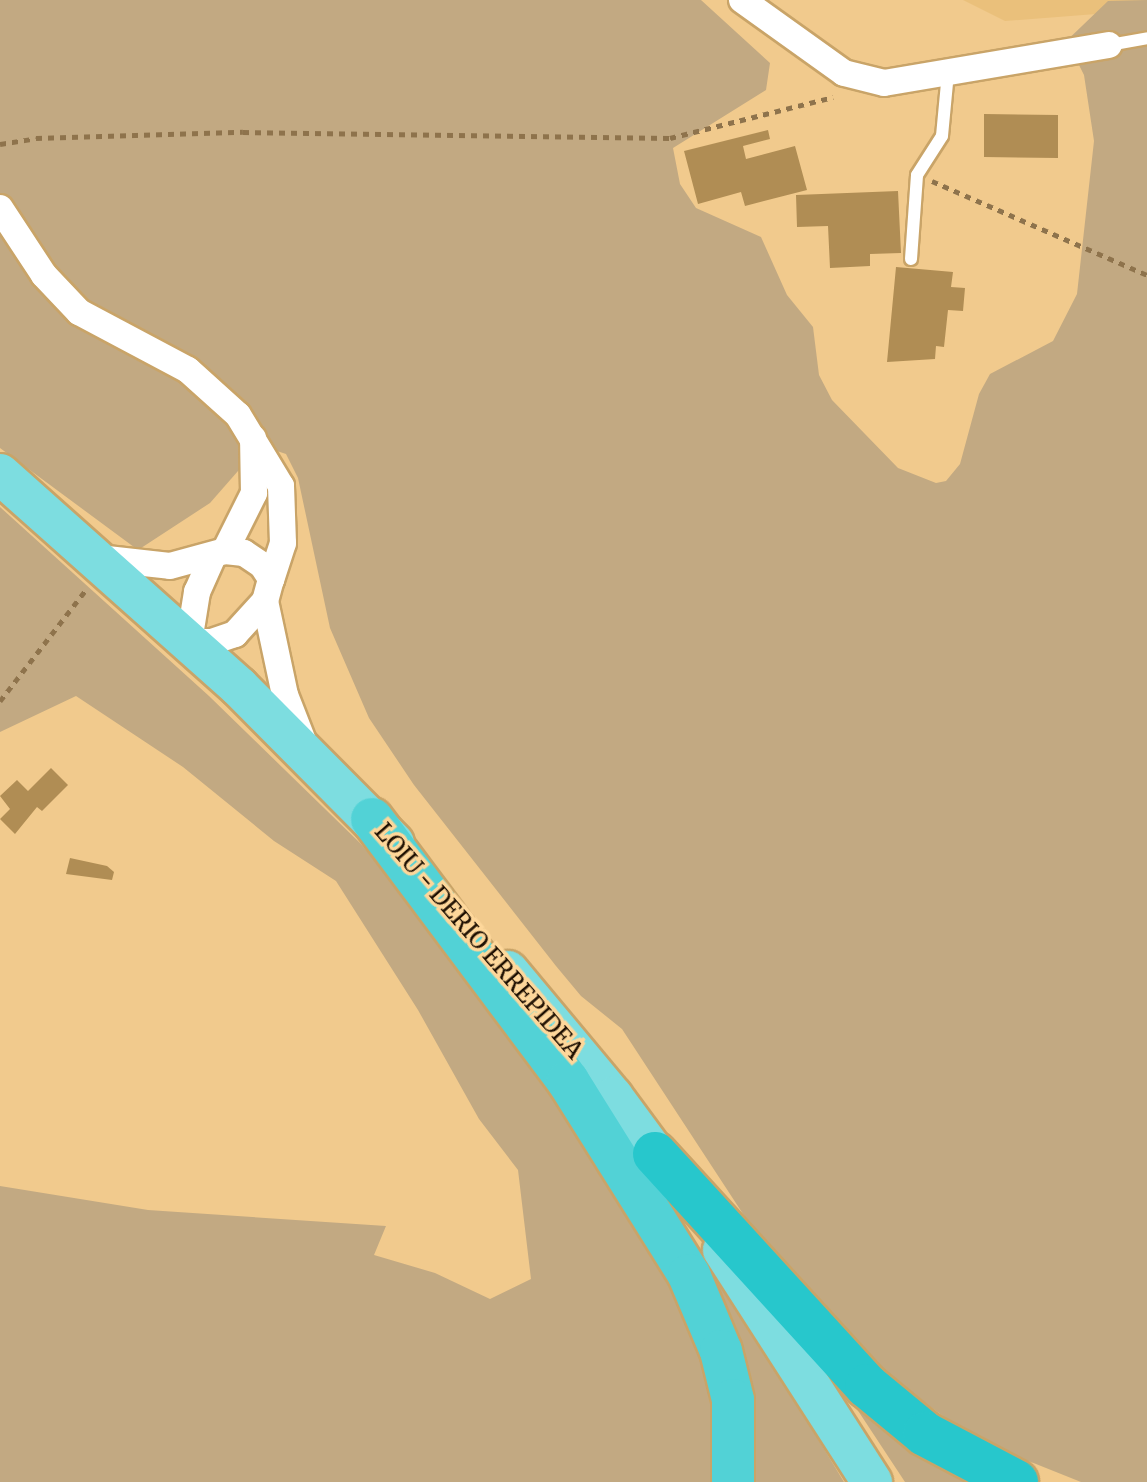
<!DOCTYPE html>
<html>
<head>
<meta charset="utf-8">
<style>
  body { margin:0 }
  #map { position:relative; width:1147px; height:1482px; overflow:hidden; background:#f1ca8d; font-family:Merriweather,serif }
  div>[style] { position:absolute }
  .built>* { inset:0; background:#eac07b }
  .green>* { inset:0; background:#c2a982 }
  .building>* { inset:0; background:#b08d54 }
  .path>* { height:5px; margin-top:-2.5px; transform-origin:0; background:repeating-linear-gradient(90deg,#8e734c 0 6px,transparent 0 12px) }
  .roads { filter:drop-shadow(2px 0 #c9a468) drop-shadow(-2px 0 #c9a468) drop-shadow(0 2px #c9a468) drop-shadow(0 -2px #c9a468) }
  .service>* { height:12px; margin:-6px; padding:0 6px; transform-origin:6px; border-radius:6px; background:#fff }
  .minor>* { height:26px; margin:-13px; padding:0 13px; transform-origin:13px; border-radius:13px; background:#fff }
  .primary>* { height:40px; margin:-20px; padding:0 20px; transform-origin:20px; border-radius:20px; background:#7ddde0 }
  .trunk>* { height:42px; margin:-21px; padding:0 21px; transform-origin:21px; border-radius:21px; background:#52d2d6 }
  .motorway>* { height:44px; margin:-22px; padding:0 22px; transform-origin:22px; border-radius:22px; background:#27c7cc }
  span { translate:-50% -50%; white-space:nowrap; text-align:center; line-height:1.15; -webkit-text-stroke:7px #fed79a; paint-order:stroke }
  .street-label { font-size:24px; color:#1c0e00 }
</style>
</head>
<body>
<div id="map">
  <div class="built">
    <div style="clip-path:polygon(963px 0,1147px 0,1147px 10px,1005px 21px)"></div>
  </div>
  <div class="green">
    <div style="clip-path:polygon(0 0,701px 0,770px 63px,766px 90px,673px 148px,680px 184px,696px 208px,761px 237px,787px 295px,813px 327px,819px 375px,832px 400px,898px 468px,936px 483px,946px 481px,960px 464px,979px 394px,990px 374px,1053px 341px,1077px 294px,1094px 141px,1084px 75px,1077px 61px,1057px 50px,1108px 1px,1147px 0,1147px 1482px,1081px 1482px,974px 1439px,878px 1368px,781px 1272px,622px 1029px,581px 996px,556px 966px,414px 785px,369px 718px,330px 628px,298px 478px,286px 454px,274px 450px,245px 463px,210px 503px,138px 550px,0 448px)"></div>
    <div style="clip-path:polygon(0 507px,209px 696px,360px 843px,463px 963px,628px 1207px,702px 1335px,720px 1398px,718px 1482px,0 1482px,0 1186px,148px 1210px,386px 1226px,374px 1255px,435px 1273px,490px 1299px,531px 1279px,518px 1170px,479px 1119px,418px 1010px,336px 881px,274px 841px,183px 767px,76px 696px,0 732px)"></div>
    <div style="clip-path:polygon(678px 1216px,737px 1305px,844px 1482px,750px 1482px,672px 1219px)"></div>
    <div style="clip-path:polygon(820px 1353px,891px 1419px,967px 1482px,905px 1482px)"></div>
  </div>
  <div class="building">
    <div style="clip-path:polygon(984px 114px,1058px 115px,1058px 158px,984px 157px)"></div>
    <div style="clip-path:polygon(768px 130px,770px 139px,743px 146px,746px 159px,795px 146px,807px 190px,745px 206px,741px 192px,698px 204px,684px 151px)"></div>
    <div style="clip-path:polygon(898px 191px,901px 253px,870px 254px,870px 266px,830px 268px,828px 226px,797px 227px,796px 195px)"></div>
    <div style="clip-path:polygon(896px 267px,953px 272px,951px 287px,965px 288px,963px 311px,948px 310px,944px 347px,936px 346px,935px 359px,887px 362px)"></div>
    <div style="clip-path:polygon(51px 768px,68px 785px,42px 811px,37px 807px,15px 834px,0 819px,10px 809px,0 796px,17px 780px,28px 791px)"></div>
    <div style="clip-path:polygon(70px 858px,107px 866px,114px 872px,112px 880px,66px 874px)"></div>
  </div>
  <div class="path">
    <div style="left:0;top:144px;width:36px;rotate:-9deg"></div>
    <div style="left:36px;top:138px;width:207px;rotate:-1.7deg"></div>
    <div style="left:243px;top:132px;width:427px;rotate:0.8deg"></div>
    <div style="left:670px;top:138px;width:168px;rotate:-14.1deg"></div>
    <div style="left:932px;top:181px;width:235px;rotate:23.6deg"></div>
    <div style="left:0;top:701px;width:139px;rotate:-52.3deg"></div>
  </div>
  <div class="roads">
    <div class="service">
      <div style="left:1109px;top:45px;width:39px;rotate:-10deg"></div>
      <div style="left:911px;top:259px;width:84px;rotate:-85.9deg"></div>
      <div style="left:917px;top:175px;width:46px;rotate:-57.3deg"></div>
      <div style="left:942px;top:136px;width:63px;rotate:-84.6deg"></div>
    </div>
    <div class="minor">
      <div style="left:742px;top:0;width:125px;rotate:35.6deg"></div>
      <div style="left:844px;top:73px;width:41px;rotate:14deg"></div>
      <div style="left:884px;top:83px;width:228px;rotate:-9.6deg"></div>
      <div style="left:0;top:208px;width:80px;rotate:56.7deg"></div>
      <div style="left:44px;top:275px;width:51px;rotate:46.6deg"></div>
      <div style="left:79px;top:312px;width:123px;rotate:28deg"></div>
      <div style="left:188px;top:370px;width:67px;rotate:42deg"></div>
      <div style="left:238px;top:415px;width:83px;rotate:58.8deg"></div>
      <div style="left:281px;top:486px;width:57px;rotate:88deg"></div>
      <div style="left:283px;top:543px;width:38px;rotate:108deg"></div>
      <div style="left:225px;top:551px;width:65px;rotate:-63.4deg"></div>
      <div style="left:254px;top:493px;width:55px;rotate:-91deg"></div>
      <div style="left:98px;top:558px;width:72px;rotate:6.3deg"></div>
      <div style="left:170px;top:566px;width:57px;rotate:-15.3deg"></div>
      <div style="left:225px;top:551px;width:19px;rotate:6deg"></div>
      <div style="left:244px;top:553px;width:22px;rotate:34deg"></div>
      <div style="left:262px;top:565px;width:17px;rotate:57deg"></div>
      <div style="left:271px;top:579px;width:23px;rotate:105deg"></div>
      <div style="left:265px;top:601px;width:45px;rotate:132.3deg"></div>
      <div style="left:235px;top:634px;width:24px;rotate:161deg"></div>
      <div style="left:212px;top:642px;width:23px;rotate:180deg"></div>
      <div style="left:189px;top:642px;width:51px;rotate:-80.9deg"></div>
      <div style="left:197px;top:592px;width:36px;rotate:-66deg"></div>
      <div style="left:265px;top:601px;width:96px;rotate:78deg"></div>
      <div style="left:285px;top:695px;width:49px;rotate:68.6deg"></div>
    </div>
    <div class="primary">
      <div style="left:0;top:474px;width:320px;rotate:41.7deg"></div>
      <div style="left:239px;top:687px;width:220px;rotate:45.2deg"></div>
      <div style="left:508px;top:971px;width:164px;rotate:50.2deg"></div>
      <div style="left:613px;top:1097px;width:104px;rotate:53.6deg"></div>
      <div style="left:723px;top:1250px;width:276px;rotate:57.3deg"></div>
    </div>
    <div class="trunk">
      <div style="left:372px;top:819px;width:327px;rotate:53.2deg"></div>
      <div style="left:568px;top:1081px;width:229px;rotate:58deg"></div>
      <div style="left:689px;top:1275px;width:82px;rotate:67.2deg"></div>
      <div style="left:721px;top:1351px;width:50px;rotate:76.2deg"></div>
      <div style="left:733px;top:1400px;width:82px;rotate:90deg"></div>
    </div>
    <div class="motorway">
      <div style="left:655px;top:1154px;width:314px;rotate:47.6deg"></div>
      <div style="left:867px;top:1386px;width:75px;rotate:39.6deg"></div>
      <div style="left:925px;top:1434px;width:103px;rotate:27.8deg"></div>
    </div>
  </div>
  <div class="street-label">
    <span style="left:479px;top:941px;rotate:49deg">LOIU - DERIO ERREPIDEA</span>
  </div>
</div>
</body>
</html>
